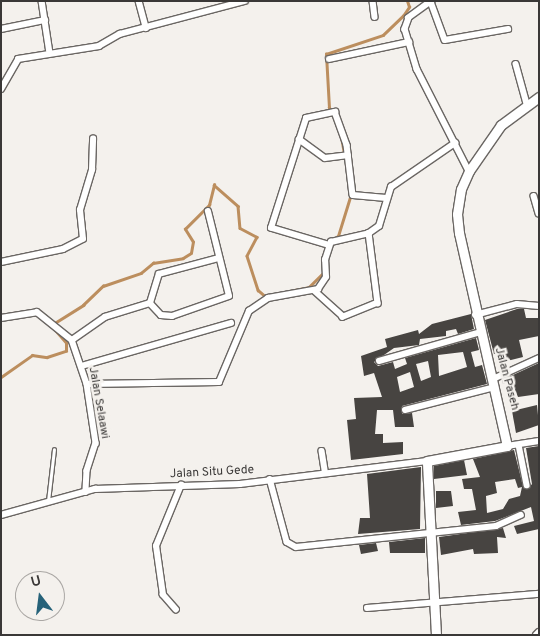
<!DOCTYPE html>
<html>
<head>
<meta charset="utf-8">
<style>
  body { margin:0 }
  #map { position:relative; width:540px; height:636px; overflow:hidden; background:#f4f1ed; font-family:Overpass,sans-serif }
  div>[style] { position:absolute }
  .stream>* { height:2.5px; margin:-1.25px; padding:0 1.25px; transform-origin:1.25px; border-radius:1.25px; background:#bc8e5e }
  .building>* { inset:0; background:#474441 }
  .roads { filter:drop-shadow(1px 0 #6a6663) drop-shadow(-1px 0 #6a6663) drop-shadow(0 1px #6a6663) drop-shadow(0 -1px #6a6663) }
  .lane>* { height:3px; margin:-1.5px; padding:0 1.5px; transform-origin:1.5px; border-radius:1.5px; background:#fff }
  .street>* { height:5.5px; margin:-2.75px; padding:0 2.75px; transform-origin:2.75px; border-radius:2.75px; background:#fff }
  .secondary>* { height:9px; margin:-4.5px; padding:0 4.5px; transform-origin:4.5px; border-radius:4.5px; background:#fff }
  span { translate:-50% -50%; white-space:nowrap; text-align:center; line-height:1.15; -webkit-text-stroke:5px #f4f1ed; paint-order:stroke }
  .street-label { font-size:12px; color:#3a3837 }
  .frame { position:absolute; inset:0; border:2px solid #3a3837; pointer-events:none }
  .north { position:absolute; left:15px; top:571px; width:50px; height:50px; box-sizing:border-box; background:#f4f1ed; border:1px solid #aaa7a4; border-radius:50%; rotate:345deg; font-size:14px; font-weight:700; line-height:20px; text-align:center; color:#3a3837 }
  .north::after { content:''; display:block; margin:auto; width:18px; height:22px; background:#266279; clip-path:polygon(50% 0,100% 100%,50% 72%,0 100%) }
</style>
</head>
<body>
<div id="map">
  <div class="stream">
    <div style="left:336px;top:120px;width:14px;rotate:-120deg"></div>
    <div style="left:329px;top:108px;width:54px;rotate:-93.2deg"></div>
    <div style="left:326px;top:54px;width:60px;rotate:-18.4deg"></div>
    <div style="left:383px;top:35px;width:28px;rotate:-44deg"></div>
    <div style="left:403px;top:16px;width:11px;rotate:-56deg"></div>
    <div style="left:409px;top:7px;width:6px;rotate:-108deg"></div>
    <div style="left:341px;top:134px;width:22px;rotate:80deg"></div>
    <div style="left:324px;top:254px;width:13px;rotate:-72deg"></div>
    <div style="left:328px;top:242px;width:12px;rotate:-31deg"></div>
    <div style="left:338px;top:236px;width:44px;rotate:-72.8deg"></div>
    <div style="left:53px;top:324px;width:36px;rotate:-32deg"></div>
    <div style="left:83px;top:305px;width:28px;rotate:-44deg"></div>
    <div style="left:103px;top:286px;width:40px;rotate:-18.9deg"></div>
    <div style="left:141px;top:273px;width:16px;rotate:-40deg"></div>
    <div style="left:153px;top:263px;width:30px;rotate:-9deg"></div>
    <div style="left:183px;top:258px;width:9px;rotate:-32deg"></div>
    <div style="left:191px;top:253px;width:11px;rotate:-80deg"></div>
    <div style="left:193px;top:242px;width:15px;rotate:-122deg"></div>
    <div style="left:185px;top:229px;width:34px;rotate:-45deg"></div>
    <div style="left:209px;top:205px;width:21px;rotate:-76deg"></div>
    <div style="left:214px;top:185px;width:32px;rotate:41deg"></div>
    <div style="left:238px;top:206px;width:22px;rotate:85deg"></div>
    <div style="left:240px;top:228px;width:19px;rotate:28deg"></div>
    <div style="left:257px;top:237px;width:21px;rotate:118deg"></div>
    <div style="left:247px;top:256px;width:36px;rotate:72deg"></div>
    <div style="left:258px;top:290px;width:9px;rotate:41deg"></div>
    <div style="left:265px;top:296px;width:45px;rotate:-11.6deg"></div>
    <div style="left:309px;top:287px;width:21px;rotate:-45deg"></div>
    <div style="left:1px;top:377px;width:38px;rotate:-35deg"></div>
    <div style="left:32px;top:355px;width:15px;rotate:8deg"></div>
    <div style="left:47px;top:357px;width:20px;rotate:-18deg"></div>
    <div style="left:66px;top:351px;width:8px;rotate:-90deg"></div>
    <div style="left:66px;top:343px;width:21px;rotate:-131deg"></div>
  </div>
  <div class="building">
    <div style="clip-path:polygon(517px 309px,524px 309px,526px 318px,539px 318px,539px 336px,519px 340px,523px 357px,503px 362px,502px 353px,494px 354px,485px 320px)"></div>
    <div style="clip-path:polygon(evenodd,471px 314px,474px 329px,458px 334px,456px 329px,446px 331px,446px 336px,420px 339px,419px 345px,394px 348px,374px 362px,378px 366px,393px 362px,395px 369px,407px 364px,405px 358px,476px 338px,479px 350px,471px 352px,475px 367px,482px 365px,487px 384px,402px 406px,402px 414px,412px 413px,414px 427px,395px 427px,393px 410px,377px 410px,375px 434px,383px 434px,383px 443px,403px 442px,403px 454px,351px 460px,347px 420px,356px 419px,354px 398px,382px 397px,374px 373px,364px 376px,361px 356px,387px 347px,385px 339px,418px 330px,419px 334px,432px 324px,471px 314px,463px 352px,467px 367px,439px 376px,438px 355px,463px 352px,471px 314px,428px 361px,431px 377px,421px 381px,416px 364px,428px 361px,471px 314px,410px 372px,414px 387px,400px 392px,397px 377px,410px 372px)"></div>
    <div style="clip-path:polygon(539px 363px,539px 394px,518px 397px,511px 380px,503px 384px,502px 380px)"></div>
    <div style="clip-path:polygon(537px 405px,539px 425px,516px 433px,512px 411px)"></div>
    <div style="clip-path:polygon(evenodd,539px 446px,539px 529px,517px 534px,514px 526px,534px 521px,531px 507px,495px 521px,461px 525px,458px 512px,476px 510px,472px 489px,464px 489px,462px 479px,480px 477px,473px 459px,514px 450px,523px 486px,528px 489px,532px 484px,526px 448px,539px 446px,515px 479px,518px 488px,522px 487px,520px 496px,509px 499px,503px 509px,487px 513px,486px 496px,497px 493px,495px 482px,515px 479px)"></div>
    <div style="clip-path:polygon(464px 460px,467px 475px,434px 479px,434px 466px)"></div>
    <div style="clip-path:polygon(421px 467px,420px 529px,358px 534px,360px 518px,370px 518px,367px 474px)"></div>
    <div style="clip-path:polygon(436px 491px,451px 491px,453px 506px,436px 508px)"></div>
    <div style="clip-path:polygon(503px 528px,506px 538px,497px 537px,498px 553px,474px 554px,473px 549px,441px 555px,439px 537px)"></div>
    <div style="clip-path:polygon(425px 538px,425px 553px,390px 553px,389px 542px)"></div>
    <div style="clip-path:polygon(376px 543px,378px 551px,361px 554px,359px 545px)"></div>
  </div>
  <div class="roads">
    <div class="lane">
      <div style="left:48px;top:501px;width:52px;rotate:-83.4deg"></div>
    </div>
    <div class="street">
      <div style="left:42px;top:1px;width:53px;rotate:81.3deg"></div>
      <div style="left:139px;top:1px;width:28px;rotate:75deg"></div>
      <div style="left:373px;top:1px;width:16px;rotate:83deg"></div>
      <div style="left:432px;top:1px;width:29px;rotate:144deg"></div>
      <div style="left:409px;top:18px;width:12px;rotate:110deg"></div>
      <div style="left:405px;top:29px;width:42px;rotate:73.3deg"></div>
      <div style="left:417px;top:69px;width:114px;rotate:63deg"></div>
      <div style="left:431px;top:2px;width:40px;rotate:69.8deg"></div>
      <div style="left:445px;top:40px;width:64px;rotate:-9.9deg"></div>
      <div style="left:1px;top:29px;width:45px;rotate:-11.6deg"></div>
      <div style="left:329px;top:59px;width:82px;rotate:-12deg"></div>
      <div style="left:516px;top:64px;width:41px;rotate:74.6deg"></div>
      <div style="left:1px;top:89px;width:34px;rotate:-60deg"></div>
      <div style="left:18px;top:59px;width:82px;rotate:-9.1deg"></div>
      <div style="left:99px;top:46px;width:24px;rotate:-30deg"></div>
      <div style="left:120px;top:34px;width:129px;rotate:-14.8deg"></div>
      <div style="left:299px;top:139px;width:32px;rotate:36deg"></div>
      <div style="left:325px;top:158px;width:23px;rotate:-7deg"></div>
      <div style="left:534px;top:196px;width:18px;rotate:74deg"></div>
      <div style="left:369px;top:233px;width:12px;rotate:-35deg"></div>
      <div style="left:379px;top:226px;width:41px;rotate:-72.9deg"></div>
      <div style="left:391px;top:187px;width:78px;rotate:-34.5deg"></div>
      <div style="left:328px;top:245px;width:59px;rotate:-163.4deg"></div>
      <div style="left:271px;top:228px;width:115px;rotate:-72.3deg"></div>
      <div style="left:306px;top:118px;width:30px;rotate:-12deg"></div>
      <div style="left:335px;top:112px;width:35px;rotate:70deg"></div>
      <div style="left:347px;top:145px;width:50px;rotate:83.2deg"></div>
      <div style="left:353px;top:195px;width:33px;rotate:5deg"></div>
      <div style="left:1px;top:262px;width:63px;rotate:-11.8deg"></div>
      <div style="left:63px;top:249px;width:22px;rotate:-27deg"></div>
      <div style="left:83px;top:239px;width:29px;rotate:-96deg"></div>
      <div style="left:80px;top:210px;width:42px;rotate:-73.3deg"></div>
      <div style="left:92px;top:170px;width:31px;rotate:-88deg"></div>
      <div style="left:150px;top:303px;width:16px;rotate:47deg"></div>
      <div style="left:161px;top:315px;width:11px;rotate:5deg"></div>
      <div style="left:172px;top:316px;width:60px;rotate:-19.3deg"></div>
      <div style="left:229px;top:296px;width:87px;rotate:-104deg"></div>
      <div style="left:475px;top:315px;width:43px;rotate:-14.7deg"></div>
      <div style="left:517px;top:304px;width:22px;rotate:5deg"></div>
      <div style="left:1px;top:318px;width:36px;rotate:-9deg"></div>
      <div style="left:37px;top:312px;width:45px;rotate:38.7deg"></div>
      <div style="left:72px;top:340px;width:46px;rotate:71.2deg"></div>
      <div style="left:87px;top:384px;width:60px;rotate:81.3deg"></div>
      <div style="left:96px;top:443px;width:29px;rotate:108deg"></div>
      <div style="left:87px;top:471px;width:21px;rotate:93deg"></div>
      <div style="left:72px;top:340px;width:40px;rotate:-34.9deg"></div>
      <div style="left:105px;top:317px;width:47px;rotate:-17.3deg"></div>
      <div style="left:150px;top:303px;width:30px;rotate:-73deg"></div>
      <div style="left:159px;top:274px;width:62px;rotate:-14.9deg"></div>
      <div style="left:379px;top:361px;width:106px;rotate:-15.9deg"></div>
      <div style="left:82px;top:366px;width:155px;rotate:-16.1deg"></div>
      <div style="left:493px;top:379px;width:51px;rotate:-24.5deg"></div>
      <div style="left:87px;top:384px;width:132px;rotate:-0.9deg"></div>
      <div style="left:219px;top:382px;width:77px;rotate:-67.1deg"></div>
      <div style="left:249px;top:311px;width:23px;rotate:-34deg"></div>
      <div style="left:268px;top:298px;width:51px;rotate:-10.2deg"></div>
      <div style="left:318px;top:289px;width:14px;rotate:-56deg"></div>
      <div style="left:326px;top:277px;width:17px;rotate:-93deg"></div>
      <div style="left:325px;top:260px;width:19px;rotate:-72deg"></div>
      <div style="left:331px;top:242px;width:39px;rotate:-13deg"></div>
      <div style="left:369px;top:233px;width:71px;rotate:82.7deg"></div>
      <div style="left:378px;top:303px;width:38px;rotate:158deg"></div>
      <div style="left:343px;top:317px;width:39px;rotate:-138deg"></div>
      <div style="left:405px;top:410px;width:93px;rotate:-14.3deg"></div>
      <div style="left:519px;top:445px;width:41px;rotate:78.7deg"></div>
      <div style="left:507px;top:446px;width:32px;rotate:-9deg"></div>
      <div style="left:322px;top:451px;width:20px;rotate:81deg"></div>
      <div style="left:270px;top:479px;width:65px;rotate:74.9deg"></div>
      <div style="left:287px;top:542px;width:10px;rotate:29deg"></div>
      <div style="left:296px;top:547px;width:201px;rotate:-6deg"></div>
      <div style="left:496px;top:526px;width:27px;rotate:-24deg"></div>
      <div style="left:1px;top:515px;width:98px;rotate:-15.5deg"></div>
      <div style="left:95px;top:489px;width:145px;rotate:-2deg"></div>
      <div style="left:240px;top:484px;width:188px;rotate:-7deg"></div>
      <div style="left:367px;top:608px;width:173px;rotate:-4.7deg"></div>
      <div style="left:176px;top:610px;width:20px;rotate:-131deg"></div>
      <div style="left:163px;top:595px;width:49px;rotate:-98.1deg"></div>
      <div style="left:156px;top:546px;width:66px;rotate:-67.7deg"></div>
      <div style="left:536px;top:635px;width:4px;rotate:-45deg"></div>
    </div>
    <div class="secondary">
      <div style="left:436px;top:635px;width:174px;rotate:-93deg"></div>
      <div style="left:427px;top:461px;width:81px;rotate:-10.6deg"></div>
      <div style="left:507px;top:446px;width:218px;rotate:-102.7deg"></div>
      <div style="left:459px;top:233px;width:19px;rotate:-96deg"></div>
      <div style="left:457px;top:214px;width:25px;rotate:-81deg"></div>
      <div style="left:461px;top:189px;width:20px;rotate:-66deg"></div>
      <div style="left:469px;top:171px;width:56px;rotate:-55.2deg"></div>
      <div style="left:501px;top:125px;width:47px;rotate:-36.4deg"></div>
    </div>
  </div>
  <div class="street-label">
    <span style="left:506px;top:379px;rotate:75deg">Jalan Paseh</span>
    <span style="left:98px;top:403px;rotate:80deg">Jalan Selaawi</span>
    <span style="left:212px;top:473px;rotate:-3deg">Jalan Situ Gede</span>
  </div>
  <div class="frame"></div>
  <div class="north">U</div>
</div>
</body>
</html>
